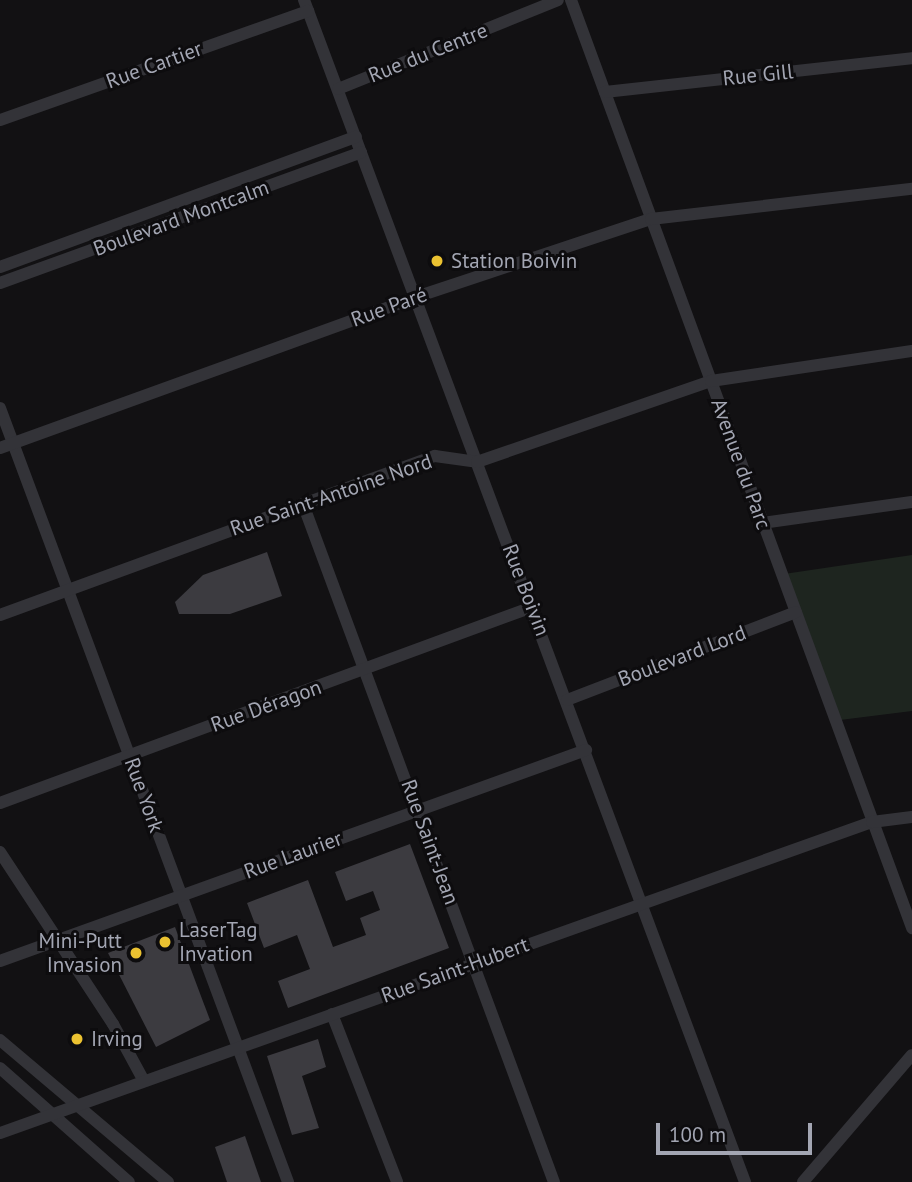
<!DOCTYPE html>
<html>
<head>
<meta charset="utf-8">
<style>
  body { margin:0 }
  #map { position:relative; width:912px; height:1182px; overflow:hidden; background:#121113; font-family:"PT Sans",sans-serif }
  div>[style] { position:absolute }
  .green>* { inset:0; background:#1e251f }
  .building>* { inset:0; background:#3c3b40 }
  .minor>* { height:12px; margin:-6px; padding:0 6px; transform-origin:6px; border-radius:6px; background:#333338 }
  .dots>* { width:19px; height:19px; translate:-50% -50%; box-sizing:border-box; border:4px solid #0d0c0e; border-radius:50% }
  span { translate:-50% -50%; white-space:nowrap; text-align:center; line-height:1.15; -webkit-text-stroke:6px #0d0c0e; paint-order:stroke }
  .street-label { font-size:21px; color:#a3a6b3 }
  .poi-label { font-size:21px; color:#a3a6b3 }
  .left { translate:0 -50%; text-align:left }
  .right { translate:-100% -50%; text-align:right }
  .scale { position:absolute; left:656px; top:1123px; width:156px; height:32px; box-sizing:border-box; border:4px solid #a3a6b3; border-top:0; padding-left:9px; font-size:21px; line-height:24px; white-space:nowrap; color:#a3a6b3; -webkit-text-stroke:5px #0d0c0e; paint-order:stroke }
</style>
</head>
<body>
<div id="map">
  <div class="green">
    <div style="clip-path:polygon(912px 555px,912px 711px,840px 720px,784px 574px)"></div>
  </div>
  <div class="building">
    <div style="clip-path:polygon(267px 552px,282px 596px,230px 614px,179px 614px,175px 602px,203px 575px)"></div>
    <div style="clip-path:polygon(410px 844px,449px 948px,288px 1008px,278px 981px,310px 969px,297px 935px,264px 948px,247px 903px,308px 880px,333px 947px,366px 935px,360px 918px,380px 910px,373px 891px,346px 901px,335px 872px)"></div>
    <div style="clip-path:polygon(175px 927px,210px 1020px,156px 1047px,108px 953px)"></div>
    <div style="clip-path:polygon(318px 1039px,326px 1067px,302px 1076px,319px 1128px,292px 1135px,267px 1056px)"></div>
    <div style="clip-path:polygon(245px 1136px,261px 1182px,227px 1182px,215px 1147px)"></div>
  </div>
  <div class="minor">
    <div style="left:304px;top:0;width:1262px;rotate:69.54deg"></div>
    <div style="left:571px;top:0;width:989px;rotate:69.82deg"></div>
    <div style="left:338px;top:89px;width:237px;rotate:-22deg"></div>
    <div style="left:605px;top:92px;width:309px;rotate:-6.3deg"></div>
    <div style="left:0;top:120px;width:327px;rotate:-19.5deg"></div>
    <div style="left:0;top:267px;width:379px;rotate:-20.1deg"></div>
    <div style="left:0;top:283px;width:384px;rotate:-19.9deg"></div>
    <div style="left:0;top:408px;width:826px;rotate:69.59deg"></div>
    <div style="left:0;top:448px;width:443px;rotate:-19.9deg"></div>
    <div style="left:416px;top:297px;width:248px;rotate:-18.4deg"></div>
    <div style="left:651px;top:219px;width:263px;rotate:-6.6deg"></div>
    <div style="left:303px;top:504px;width:723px;rotate:69.69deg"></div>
    <div style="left:762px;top:523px;width:151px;rotate:-8deg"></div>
    <div style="left:0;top:615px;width:463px;rotate:-20.1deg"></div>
    <div style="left:435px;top:456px;width:42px;rotate:8.1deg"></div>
    <div style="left:477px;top:462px;width:248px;rotate:-19.1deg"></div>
    <div style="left:711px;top:381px;width:203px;rotate:-8.5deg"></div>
    <div style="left:567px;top:700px;width:245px;rotate:-21deg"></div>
    <div style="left:0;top:803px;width:567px;rotate:-20.22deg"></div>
    <div style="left:0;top:852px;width:206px;rotate:56.7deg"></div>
    <div style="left:113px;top:1024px;width:65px;rotate:61.5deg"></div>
    <div style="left:0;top:961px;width:623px;rotate:-19.8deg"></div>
    <div style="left:332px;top:1014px;width:180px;rotate:68.8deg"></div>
    <div style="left:0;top:1040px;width:220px;rotate:40.2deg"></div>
    <div style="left:0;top:1068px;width:172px;rotate:41.5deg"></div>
    <div style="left:0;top:1133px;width:926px;rotate:-19.63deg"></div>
    <div style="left:872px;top:822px;width:40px;rotate:-7.1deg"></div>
    <div style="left:803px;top:1182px;width:167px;rotate:-49.4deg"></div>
  </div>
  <div class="dots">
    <div style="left:437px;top:261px;background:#ebc231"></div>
    <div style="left:165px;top:942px;background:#ebc231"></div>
    <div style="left:136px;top:953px;background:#ebc231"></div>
    <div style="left:77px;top:1039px;background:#ebc231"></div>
  </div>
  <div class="street-label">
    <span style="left:428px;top:53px;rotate:-22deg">Rue du Centre</span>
    <span style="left:154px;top:65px;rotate:-20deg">Rue Cartier</span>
    <span style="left:758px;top:75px;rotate:-6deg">Rue Gill</span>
    <span style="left:181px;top:218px;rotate:-20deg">Boulevard Montcalm</span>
    <span style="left:389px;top:307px;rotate:-20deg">Rue Paré</span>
    <span style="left:741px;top:464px;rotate:70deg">Avenue du Parc</span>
    <span style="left:331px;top:495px;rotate:-19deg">Rue Saint-Antoine Nord</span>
    <span style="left:526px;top:590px;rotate:69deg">Rue Boivin</span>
    <span style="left:682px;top:656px;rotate:-21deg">Boulevard Lord</span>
    <span style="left:266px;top:706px;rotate:-20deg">Rue Déragon</span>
    <span style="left:144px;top:795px;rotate:70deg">Rue York</span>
    <span style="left:430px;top:842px;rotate:70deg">Rue Saint-Jean</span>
    <span style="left:293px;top:855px;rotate:-20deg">Rue Laurier</span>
    <span style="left:455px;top:970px;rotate:-20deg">Rue Saint-Hubert</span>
  </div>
  <div class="poi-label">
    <span class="left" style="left:451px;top:261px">Station Boivin</span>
    <span class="left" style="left:179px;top:942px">LaserTag<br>Invation</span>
    <span class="right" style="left:122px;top:953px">Mini-Putt<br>Invasion</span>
    <span class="left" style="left:91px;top:1039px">Irving</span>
  </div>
  <div class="scale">100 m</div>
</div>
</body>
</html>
